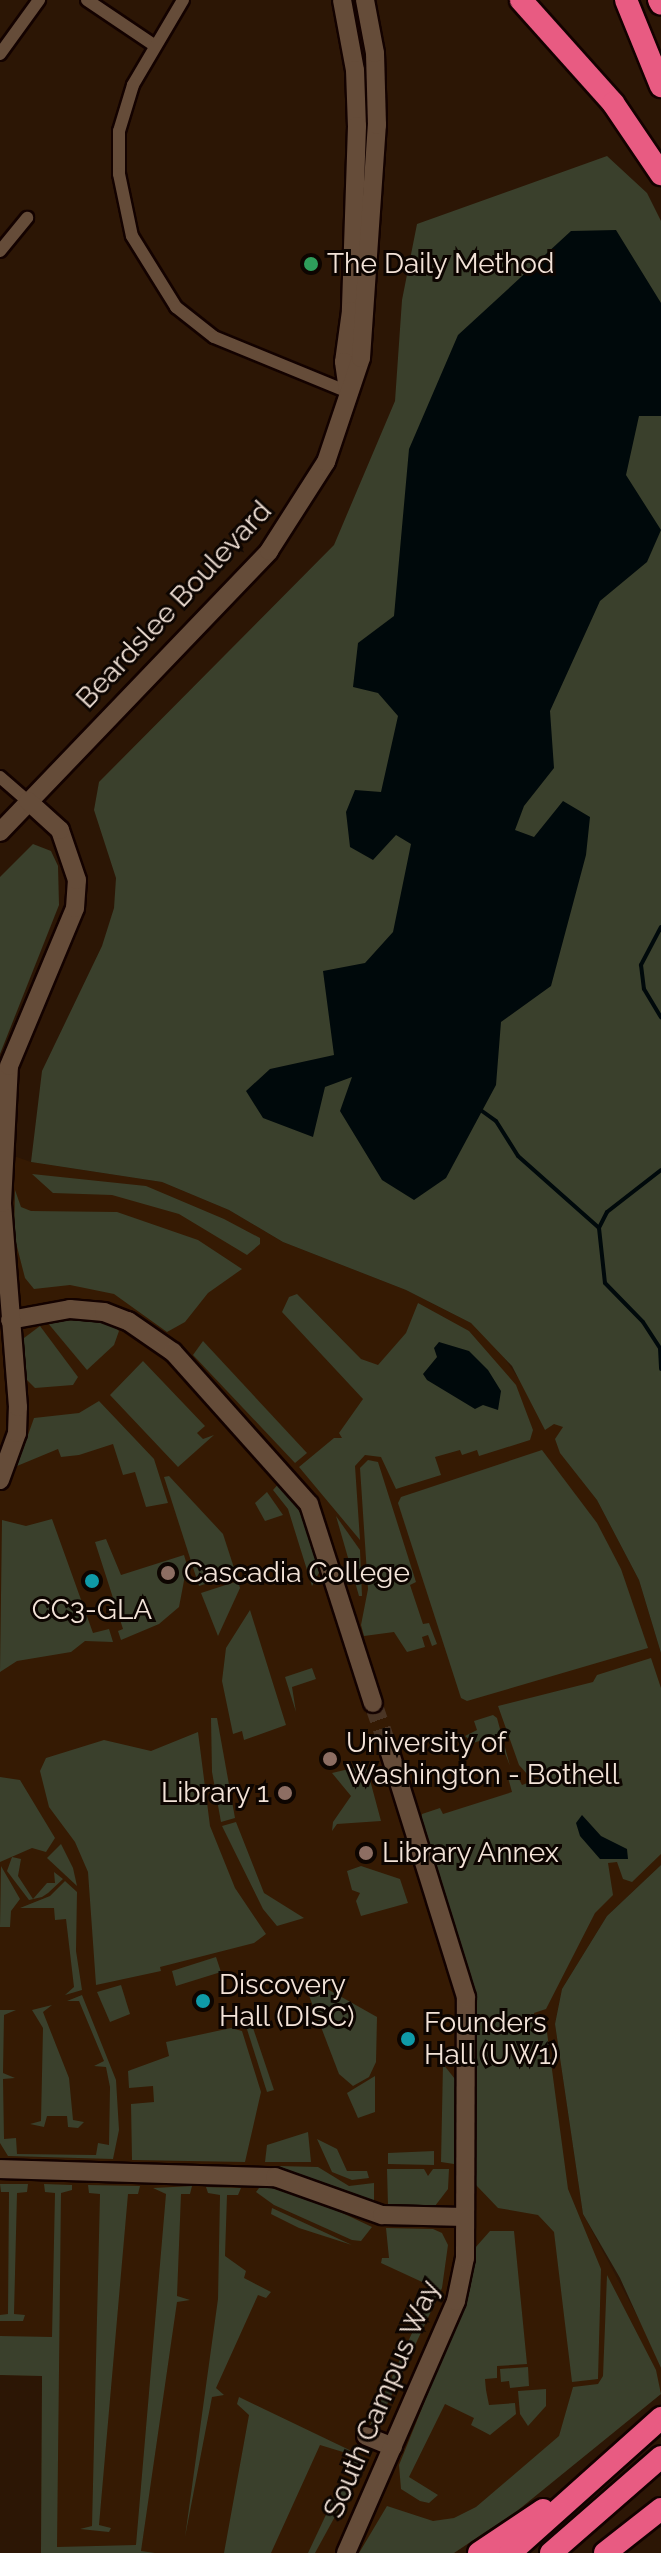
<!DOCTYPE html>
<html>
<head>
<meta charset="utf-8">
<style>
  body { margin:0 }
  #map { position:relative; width:661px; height:2553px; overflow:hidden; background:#2c1605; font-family:Raleway,sans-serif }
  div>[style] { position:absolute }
  .built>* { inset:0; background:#351a03 }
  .green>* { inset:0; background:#3a402c }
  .water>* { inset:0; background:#00090b }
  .stream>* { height:4px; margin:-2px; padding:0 2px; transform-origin:2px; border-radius:2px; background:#00090b }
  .secondary-tunnel>* { height:18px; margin-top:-9px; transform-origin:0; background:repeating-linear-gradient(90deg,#4a3525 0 18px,transparent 0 27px) }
  .roads { filter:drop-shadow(2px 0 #130200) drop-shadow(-2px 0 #130200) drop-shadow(0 2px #130200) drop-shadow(0 -2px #130200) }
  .street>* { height:12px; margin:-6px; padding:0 6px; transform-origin:6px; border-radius:6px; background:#654c39 }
  .secondary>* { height:18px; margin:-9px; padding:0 9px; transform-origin:9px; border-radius:9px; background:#654c39 }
  .highway>* { height:22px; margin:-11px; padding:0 11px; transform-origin:11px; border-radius:11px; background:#e85b82 }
  .dots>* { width:22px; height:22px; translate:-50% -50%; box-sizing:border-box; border:4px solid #0d0501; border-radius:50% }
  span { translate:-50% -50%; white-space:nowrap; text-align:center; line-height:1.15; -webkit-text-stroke:6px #0d0501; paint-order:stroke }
  .poi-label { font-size:28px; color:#f3e3d8 }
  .left { translate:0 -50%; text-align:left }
  .right { translate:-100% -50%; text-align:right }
  .street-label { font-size:28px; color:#f3e3d8 }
</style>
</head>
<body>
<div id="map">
  <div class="built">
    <div style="clip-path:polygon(0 1151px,31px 1162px,162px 1182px,229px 1210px,283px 1242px,406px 1290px,471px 1323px,494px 1343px,530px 1395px,562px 1423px,567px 1432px,561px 1453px,597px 1500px,639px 1580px,661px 1653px,661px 1865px,607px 1916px,562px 1989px,555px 2024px,583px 2214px,650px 2340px,661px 2368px,661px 2394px,517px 2511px,454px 2553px,41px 2553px,42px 2376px,0 2375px)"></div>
  </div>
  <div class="green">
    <div style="clip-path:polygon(607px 156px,647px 193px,661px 221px,661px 1653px,639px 1580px,597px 1500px,560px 1453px,555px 1439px,563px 1427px,554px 1424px,545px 1430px,512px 1366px,471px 1323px,406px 1290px,283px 1242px,229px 1210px,162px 1182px,31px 1162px,42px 1071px,102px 946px,114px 908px,116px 878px,94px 810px,99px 782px,334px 545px,395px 401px,402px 300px,417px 224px)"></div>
    <div style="clip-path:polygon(33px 844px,51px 851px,58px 866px,59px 905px,0 1054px,0 877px)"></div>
    <div style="clip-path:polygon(32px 1174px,146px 1186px,224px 1219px,260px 1238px,260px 1244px,247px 1255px,179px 1214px,112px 1195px,53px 1193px)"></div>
    <div style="clip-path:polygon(15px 1190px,21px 1207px,31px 1211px,117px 1212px,198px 1240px,242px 1269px,208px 1293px,185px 1322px,167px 1332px,114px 1294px,70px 1285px,34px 1289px,25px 1278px,14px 1235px)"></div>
    <div style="clip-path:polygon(297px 1294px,361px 1359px,378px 1365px,406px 1333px,418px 1303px,469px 1331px,516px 1385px,533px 1430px,530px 1440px,479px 1456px,477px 1450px,462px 1455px,460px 1450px,435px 1457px,441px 1475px,396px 1489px,381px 1457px,365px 1455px,355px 1466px,360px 1540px,299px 1467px,334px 1438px,342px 1438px,339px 1433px,363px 1399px,282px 1312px,289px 1297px)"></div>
    <div style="clip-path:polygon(88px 1319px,111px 1323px,119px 1331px,114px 1345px,87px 1370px,47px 1322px)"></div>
    <div style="clip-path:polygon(40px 1326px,78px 1377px,73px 1385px,35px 1388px,25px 1378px,24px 1338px)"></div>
    <div style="clip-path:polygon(203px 1341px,307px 1453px,295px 1463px,193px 1355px)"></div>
    <div style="clip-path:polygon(143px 1361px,205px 1426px,197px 1433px,203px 1439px,214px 1435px,178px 1467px,110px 1395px)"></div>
    <div style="clip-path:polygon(99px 1401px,154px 1459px,168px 1503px,146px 1507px,135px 1472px,123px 1475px,113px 1444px,79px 1455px,61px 1457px,58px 1449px,17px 1466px,34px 1418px,79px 1413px)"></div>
    <div style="clip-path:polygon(542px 1450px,597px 1523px,621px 1569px,648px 1648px,467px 1701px,461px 1698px,398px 1503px,401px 1497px)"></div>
    <div style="clip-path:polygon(368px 1460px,378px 1462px,416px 1582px,410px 1585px,423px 1624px,429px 1623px,437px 1644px,432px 1646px,428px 1635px,422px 1637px,425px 1647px,407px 1652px,394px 1632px,364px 1636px,361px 1625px,368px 1589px,360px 1468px)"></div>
    <div style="clip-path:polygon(169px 1476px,223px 1534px,236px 1574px,199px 1586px,164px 1477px)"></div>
    <div style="clip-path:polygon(281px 1481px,304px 1519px,320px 1571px,312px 1586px,288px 1509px,273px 1490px)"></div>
    <div style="clip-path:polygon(267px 1492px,283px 1515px,265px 1521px,255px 1503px)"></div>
    <div style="clip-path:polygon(336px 1516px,360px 1550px,362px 1596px,359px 1596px)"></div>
    <div style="clip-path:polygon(52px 1519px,93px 1633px,109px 1629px,113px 1642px,85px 1641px,71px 1652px,17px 1661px,0 1672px,2px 1520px,26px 1526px)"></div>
    <div style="clip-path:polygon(106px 1539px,121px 1575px,184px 1555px,187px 1565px,179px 1607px,159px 1624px,121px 1640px,118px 1631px,123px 1629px,95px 1542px)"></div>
    <div style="clip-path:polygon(238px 1581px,240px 1588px,218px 1636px,201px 1593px)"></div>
    <div style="clip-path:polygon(250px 1610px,286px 1725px,244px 1740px,242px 1731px,233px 1734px,222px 1681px,226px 1648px)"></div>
    <div style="clip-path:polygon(651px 1658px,661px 1688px,661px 1854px,632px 1882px,623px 1879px,617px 1862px,608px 1863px,613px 1895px,595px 1913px,546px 2009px,534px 2013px,535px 2023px,546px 2025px,568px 2189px,601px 2269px,598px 2379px,572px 2382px,554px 2232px,538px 2215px,498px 2208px,476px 2185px,475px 2005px,419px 1825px,422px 1814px,440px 1808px,443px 1814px,512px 1792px,507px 1774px,516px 1773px,522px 1785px,547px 1776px,543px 1766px,527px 1774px,519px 1765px,498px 1706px,593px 1682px,597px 1675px)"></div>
    <div style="clip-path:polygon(312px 1668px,316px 1679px,292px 1687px,296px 1712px,285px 1677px)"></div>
    <div style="clip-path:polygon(493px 1715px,497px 1718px,510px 1766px,498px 1735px,473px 1743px,465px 1736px,477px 1730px,474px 1721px)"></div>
    <div style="clip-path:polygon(211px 1718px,217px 1718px,235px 1818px,221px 1822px,212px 1772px)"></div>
    <div style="clip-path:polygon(198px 1732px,210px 1826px,235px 1888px,266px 1934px,254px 1943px,160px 1967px,161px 1971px,96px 1985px,88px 1872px,75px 1842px,49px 1807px,40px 1771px,46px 1758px,104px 1740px,151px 1751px)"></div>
    <div style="clip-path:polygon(366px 1765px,381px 1821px,337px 1824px,332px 1831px,333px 1822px,351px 1796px,332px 1773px)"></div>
    <div style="clip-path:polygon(0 1777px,20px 1780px,55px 1838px,46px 1852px,32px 1848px,0 1862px)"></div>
    <div style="clip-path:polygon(236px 1822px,264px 1893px,304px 1918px,277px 1926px,263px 1909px,222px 1826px)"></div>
    <div style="clip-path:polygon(61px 1844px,73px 1868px,77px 1886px,47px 1858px)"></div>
    <div style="clip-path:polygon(12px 1857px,21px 1859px,18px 1876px,33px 1899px,47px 1883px,55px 1883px,54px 1872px,63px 1879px,48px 1893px,42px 1897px,29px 1900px,7px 1871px)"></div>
    <div style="clip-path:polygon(661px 1865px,661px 2368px,620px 2278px,583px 2214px,555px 2024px,562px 1989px,607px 1916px)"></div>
    <div style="clip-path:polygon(1px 1866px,20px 1899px,11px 1911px,10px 1927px,0 1927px)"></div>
    <div style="clip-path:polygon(361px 1866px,400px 1879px,408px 1903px,361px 1916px,356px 1901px,360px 1893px,352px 1890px,347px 1871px)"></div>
    <div style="clip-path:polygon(65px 1881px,77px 1892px,76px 1951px,82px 1990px,65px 1995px,74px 1987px,66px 1919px,55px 1920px,54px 1908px,20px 1908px,50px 1896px)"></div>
    <div style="clip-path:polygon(216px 1957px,221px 1972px,176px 1986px,172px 1971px)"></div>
    <div style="clip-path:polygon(121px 1985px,130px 2014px,110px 2022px,97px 1992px)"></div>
    <div style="clip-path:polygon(322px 1986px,377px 2017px,376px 2062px,369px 2077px,353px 2086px,339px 2074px,308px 1993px)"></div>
    <div style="clip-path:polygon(82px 1995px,116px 2080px,119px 2130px,113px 2159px,8px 2156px,0 2143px,0 2010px,16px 2010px,4px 2015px,3px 2073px,15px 2078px,3px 2079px,4px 2139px,16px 2138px,17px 2154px,96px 2155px,98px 2143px,109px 2145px,110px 2087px,106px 2067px,94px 2066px,104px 2061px,79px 2001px,67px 2001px)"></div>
    <div style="clip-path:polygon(52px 2005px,43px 2012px,69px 2078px,73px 2120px,84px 2122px,78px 2128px,68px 2127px,67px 2116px,47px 2116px,44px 2127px,30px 2124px,41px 2121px,43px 2028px,32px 2010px)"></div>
    <div style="clip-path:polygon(251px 2022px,274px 2090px,267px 2092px,245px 2023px)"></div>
    <div style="clip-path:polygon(231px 2028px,242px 2031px,261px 2092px,245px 2162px,132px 2160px,131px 2104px,154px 2102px,153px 2086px,129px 2088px,128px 2071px,169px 2056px,166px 2042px)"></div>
    <div style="clip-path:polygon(443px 2064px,455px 2079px,454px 2164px,441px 2162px)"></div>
    <div style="clip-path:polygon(375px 2076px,375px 2112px,358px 2118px,347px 2093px)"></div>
    <div style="clip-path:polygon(308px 2132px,311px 2162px,265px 2162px,267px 2145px)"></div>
    <div style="clip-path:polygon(317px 2139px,337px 2149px,347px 2171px,367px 2171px,369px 2178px,352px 2180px,332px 2172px)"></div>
    <div style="clip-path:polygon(434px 2151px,434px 2165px,388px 2164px,388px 2153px)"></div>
    <div style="clip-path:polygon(278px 2166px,318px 2167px,349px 2186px,374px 2183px,374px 2200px,369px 2203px)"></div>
    <div style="clip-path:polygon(387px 2169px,424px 2169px,428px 2176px,433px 2169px,449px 2169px,448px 2189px,435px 2206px,388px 2206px)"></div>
    <div style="clip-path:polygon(0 2184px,28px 2184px,27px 2192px,17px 2193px,14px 2314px,25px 2315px,23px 2321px,0 2321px,0 2315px,8px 2314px,9px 2192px,1px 2192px)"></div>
    <div style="clip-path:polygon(44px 2184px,72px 2185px,72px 2190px,61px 2193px,57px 2547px,136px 2545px,166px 2194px,153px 2188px,192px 2186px,190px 2194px,181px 2194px,177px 2296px,190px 2300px,177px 2302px,141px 2551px,155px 2553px,41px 2553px,42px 2376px,0 2375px,0 2336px,52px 2337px,55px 2193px,45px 2192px)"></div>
    <div style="clip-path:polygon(262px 2184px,298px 2192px,372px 2227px,361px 2241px,352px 2240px,274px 2205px,256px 2192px)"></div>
    <div style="clip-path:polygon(88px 2185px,140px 2186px,138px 2194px,128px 2194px,99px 2525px,111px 2528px,109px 2532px,80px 2529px,92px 2526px,100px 2194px,89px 2193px)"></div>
    <div style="clip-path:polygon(206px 2187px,241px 2188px,238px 2195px,227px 2195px,225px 2256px,246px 2271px,244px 2278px,271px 2292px,266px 2298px,258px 2295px,216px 2388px,224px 2395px,212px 2397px,185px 2537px,218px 2299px,220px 2195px,208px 2193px)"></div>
    <div style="clip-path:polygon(272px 2208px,352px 2245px,299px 2228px,271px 2214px)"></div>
    <div style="clip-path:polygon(386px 2228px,433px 2229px,442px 2233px,448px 2245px,442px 2288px,377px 2426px,370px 2425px,433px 2287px,381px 2263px,382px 2258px,389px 2258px)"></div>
    <div style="clip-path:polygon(490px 2231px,514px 2231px,527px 2364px,497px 2366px,497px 2378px,485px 2379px,486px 2390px,489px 2405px,515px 2403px,516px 2414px,490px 2435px,471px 2425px,474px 2418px,445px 2404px,409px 2477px,438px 2495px,429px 2503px,420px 2501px,401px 2489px,399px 2465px,470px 2289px,475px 2248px)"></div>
    <div style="clip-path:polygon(607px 2275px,656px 2370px,661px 2394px,517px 2511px,454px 2553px,359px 2553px,387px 2506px,433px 2521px,454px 2518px,476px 2507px,559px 2436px,573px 2387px,598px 2384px,603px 2376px)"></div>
    <div style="clip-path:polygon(528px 2367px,529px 2386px,510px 2388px,509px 2381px,501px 2382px,500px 2369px)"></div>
    <div style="clip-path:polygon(546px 2389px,546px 2406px,528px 2426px,520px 2414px,518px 2391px)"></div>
    <div style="clip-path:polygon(239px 2397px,364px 2457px,360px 2472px,348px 2467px,352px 2459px,343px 2452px,320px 2445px,271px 2553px,224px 2553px,249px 2415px,237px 2404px)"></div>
    <div style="clip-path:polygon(340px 2485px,350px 2489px,315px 2553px,308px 2553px)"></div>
  </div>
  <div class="water">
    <div style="clip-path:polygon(616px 230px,661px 303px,661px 416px,639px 416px,626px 475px,661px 530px,647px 562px,600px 601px,550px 711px,554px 768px,524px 806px,515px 830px,534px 837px,563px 801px,590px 817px,586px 855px,551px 986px,501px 1022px,496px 1085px,446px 1178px,414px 1200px,382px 1180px,340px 1111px,352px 1077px,325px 1087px,313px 1137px,263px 1118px,246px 1091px,270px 1069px,334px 1055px,323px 971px,365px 963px,393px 932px,411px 844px,396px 835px,373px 860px,350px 847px,346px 812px,355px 790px,381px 792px,398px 716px,378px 693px,353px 687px,358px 643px,394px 616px,409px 449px,458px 335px,571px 231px)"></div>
    <div style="clip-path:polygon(439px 1342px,469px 1351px,488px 1370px,501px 1391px,498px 1410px,483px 1405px,475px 1409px,427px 1380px,423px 1374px,437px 1357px,434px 1348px)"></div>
    <div style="clip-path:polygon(582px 1815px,601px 1836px,627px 1849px,628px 1859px,600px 1859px,580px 1836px,576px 1823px)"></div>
  </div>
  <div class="stream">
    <div style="left:661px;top:927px;width:43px;rotate:117.8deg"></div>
    <div style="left:641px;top:965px;width:24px;rotate:83deg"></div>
    <div style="left:644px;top:989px;width:33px;rotate:59deg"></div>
    <div style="left:482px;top:1111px;width:17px;rotate:36deg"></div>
    <div style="left:496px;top:1121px;width:41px;rotate:57.8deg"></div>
    <div style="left:518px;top:1156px;width:107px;rotate:41.6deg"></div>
    <div style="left:661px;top:1170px;width:68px;rotate:142.1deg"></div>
    <div style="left:607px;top:1212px;width:18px;rotate:117deg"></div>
    <div style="left:599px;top:1228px;width:55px;rotate:83.8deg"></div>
    <div style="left:605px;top:1283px;width:54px;rotate:45.7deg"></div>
    <div style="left:643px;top:1322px;width:31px;rotate:57deg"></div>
    <div style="left:660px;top:1348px;width:21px;rotate:87deg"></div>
  </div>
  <div class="secondary-tunnel">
    <div style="left:373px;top:1703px;width:53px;rotate:71.2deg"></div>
  </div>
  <div class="roads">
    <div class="street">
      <div style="left:87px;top:0;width:81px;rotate:33.9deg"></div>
      <div style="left:183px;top:0;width:99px;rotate:120.5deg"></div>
      <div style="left:133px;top:85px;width:48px;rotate:106.9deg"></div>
      <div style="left:119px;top:131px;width:43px;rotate:90deg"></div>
      <div style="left:119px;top:174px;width:63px;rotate:78.2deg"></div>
      <div style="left:132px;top:236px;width:84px;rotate:58.2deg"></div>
      <div style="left:176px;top:307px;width:48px;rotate:38.3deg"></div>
      <div style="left:214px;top:337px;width:145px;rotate:22.3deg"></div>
      <div style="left:0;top:54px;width:67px;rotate:-54.2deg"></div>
      <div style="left:0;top:251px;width:43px;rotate:-50.7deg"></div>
      <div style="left:0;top:777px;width:37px;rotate:41deg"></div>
    </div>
    <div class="secondary">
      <div style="left:342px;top:0;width:71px;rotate:79.5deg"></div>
      <div style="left:355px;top:70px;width:56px;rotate:88deg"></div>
      <div style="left:357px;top:126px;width:185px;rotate:91.9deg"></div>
      <div style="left:351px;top:311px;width:51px;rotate:97.8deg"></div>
      <div style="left:344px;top:362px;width:27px;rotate:82deg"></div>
      <div style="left:0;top:832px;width:389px;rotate:-46.2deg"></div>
      <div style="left:269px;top:551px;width:106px;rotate:-57.4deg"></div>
      <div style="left:326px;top:462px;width:110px;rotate:-71.4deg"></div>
      <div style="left:361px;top:358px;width:234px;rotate:-86.1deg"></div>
      <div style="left:377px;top:125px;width:72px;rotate:-91.6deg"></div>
      <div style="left:375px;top:53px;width:54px;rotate:-100.7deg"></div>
      <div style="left:10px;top:1320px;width:61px;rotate:-10.4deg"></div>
      <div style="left:70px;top:1309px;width:34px;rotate:5deg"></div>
      <div style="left:104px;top:1312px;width:26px;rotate:21deg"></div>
      <div style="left:128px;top:1321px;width:55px;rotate:34.6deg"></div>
      <div style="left:173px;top:1352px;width:204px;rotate:48.2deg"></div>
      <div style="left:309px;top:1504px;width:209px;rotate:72.2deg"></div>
      <div style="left:0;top:1480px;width:50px;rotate:-70.1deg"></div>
      <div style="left:17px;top:1433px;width:26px;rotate:-88deg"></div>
      <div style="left:18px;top:1407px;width:205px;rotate:-94.5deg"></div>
      <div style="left:2px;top:1203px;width:137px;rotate:-87.1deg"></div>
      <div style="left:9px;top:1066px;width:171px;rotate:-67.3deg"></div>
      <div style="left:75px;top:908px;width:28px;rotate:-86deg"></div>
      <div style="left:77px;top:880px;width:53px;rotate:-108.8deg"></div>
      <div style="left:60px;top:830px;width:43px;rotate:-137.8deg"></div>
      <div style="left:0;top:2169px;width:275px;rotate:1.7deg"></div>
      <div style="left:275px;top:2177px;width:114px;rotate:19.6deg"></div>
      <div style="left:382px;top:2215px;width:83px;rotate:1.4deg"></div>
      <div style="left:366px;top:2436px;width:29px;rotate:22deg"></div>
      <div style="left:346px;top:2553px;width:275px;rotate:-66.4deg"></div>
      <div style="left:456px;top:2301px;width:44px;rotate:-78.2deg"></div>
      <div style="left:465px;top:2258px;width:261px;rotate:-89.8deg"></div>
      <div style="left:466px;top:1997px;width:256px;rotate:-107.3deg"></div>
    </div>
    <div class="highway">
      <div style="left:521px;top:0;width:138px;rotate:48.2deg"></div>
      <div style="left:613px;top:103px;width:86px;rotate:55.9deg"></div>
      <div style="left:626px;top:0;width:93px;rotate:67.9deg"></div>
      <div style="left:659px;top:0;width:4px;rotate:63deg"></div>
      <div style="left:479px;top:2553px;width:77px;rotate:-33.9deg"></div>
      <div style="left:510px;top:2553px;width:203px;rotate:-41.8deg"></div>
      <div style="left:551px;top:2553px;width:146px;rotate:-41.1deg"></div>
      <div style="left:605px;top:2553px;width:71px;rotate:-38.2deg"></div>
    </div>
  </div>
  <div class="dots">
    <div style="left:311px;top:264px;background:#2e9e5b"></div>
    <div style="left:168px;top:1573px;background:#8d6e63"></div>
    <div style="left:92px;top:1581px;background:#0f9aa8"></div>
    <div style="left:330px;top:1759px;background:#8d6e63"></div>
    <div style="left:285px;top:1793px;background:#8d6e63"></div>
    <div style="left:366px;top:1853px;background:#8d6e63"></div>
    <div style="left:203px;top:2001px;background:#0f9aa8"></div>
    <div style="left:408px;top:2039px;background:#0f9aa8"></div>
  </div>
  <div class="poi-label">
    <span class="left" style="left:327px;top:264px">The Daily Method</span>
    <span class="left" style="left:184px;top:1573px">Cascadia College</span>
    <span style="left:92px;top:1610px">CC3-GLA</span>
    <span class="left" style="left:346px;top:1759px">University of<br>Washington - Bothell</span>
    <span class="right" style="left:269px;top:1793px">Library 1</span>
    <span class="left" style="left:382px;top:1853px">Library Annex</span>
    <span class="left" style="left:219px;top:2001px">Discovery<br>Hall (DISC)</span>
    <span class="left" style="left:424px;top:2039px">Founders<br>Hall (UW1)</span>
  </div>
  <div class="street-label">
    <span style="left:174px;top:605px;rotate:-47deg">Beardslee Boulevard</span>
    <span style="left:382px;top:2399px;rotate:-67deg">South Campus Way</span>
  </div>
</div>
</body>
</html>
